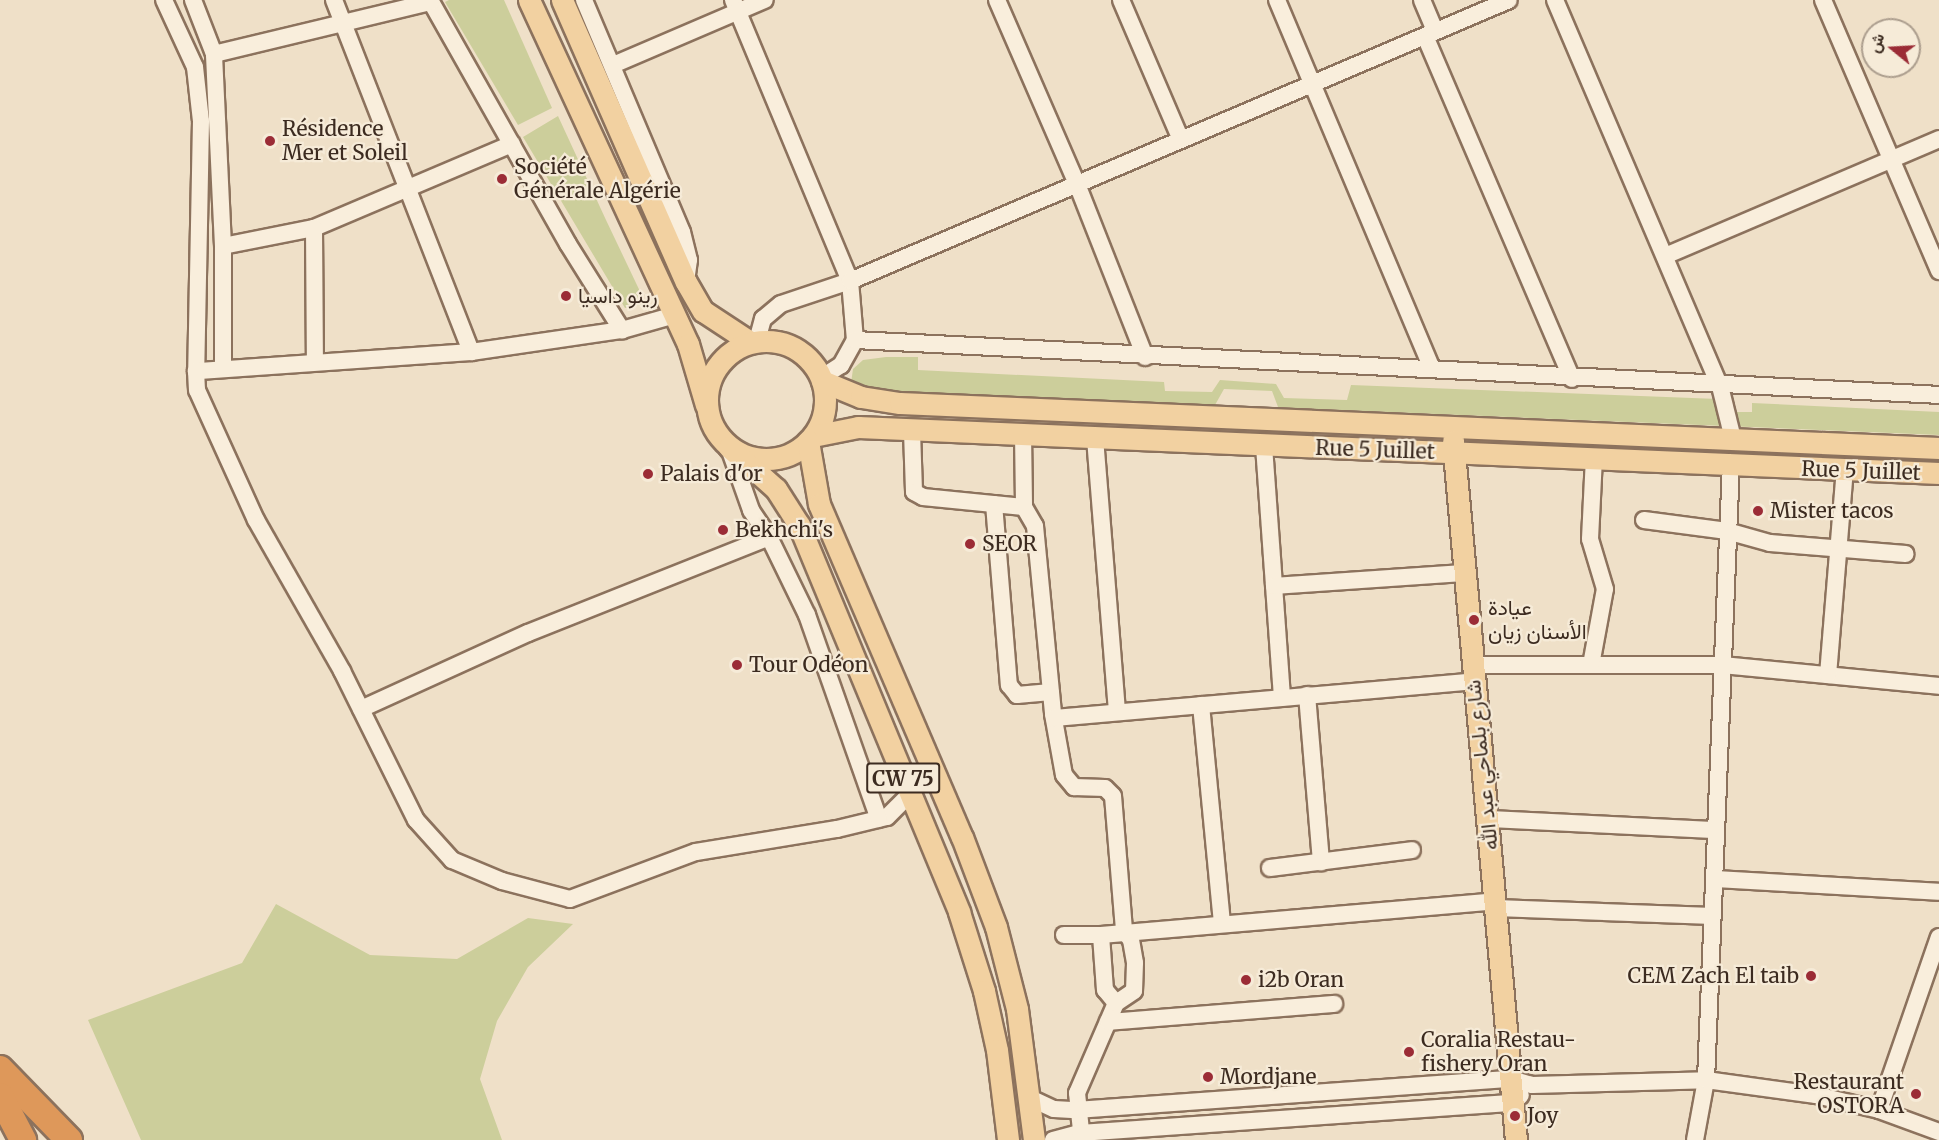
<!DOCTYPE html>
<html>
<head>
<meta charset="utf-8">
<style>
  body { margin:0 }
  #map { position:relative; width:1939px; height:1140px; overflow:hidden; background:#efe0c8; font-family:Merriweather,Vazirmatn,serif }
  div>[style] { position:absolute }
  .green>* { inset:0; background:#ccce9b }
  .roads { filter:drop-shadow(2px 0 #8c725d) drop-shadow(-2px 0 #8c725d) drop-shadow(0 2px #8c725d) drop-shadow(0 -2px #8c725d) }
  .minor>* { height:16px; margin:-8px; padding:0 8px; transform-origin:8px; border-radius:8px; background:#f9eedc }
  .major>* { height:21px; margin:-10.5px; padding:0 10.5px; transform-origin:10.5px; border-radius:10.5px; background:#f2d1a1 }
  .major>.ring { margin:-10.5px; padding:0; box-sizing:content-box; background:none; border:21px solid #f2d1a1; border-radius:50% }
  .highway>* { height:26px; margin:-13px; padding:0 13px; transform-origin:13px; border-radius:13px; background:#de985a }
  .dots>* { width:16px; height:16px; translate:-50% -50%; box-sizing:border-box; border:3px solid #f6ebd8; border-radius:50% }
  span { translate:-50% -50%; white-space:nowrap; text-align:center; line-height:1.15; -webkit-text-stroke:4.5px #f6ebd8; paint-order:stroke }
  .shield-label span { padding:2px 4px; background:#f6ebd8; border:2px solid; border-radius:4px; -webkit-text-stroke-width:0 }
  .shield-label { font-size:20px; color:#3c2b20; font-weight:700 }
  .poi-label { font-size:21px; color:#3c2b20 }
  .left { translate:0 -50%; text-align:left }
  .right { translate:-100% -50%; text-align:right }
  .street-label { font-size:21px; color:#3c2b20 }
  .north { position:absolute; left:1861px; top:18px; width:60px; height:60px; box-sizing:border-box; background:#f6ebd8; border:2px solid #ac9e8e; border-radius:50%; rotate:288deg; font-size:16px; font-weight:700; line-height:24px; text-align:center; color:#3c2b20 }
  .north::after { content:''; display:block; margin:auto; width:21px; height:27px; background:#9b2c36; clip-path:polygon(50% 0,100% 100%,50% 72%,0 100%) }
</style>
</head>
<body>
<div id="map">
  <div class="green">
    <div style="clip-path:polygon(449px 0,504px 0,552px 108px,518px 125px,445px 2px)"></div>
    <div style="clip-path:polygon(558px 116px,606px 220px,646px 304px,625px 308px,523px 137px)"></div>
    <div style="clip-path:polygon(886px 357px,918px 357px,918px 370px,1164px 382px,1165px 391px,1212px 392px,1220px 380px,1276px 384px,1284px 398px,1347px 400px,1351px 385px,1718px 399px,1718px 412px,1752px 412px,1752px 403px,1939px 412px,1939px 435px,1293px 408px,1278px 407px,1272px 391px,1224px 389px,1215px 405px,896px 393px,872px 390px,851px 383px,853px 369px,863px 360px)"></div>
    <div style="clip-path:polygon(276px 904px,370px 955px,457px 959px,528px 918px,573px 924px,528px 967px,497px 1021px,480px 1079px,502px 1140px,141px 1140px,88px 1020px,242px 963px)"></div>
  </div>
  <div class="roads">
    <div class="minor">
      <div style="left:164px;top:0;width:74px;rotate:65.2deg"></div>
      <div style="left:195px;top:67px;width:54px;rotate:83.7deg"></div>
      <div style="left:201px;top:121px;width:250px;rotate:91.1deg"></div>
      <div style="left:193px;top:0;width:58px;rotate:68.7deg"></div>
      <div style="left:334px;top:0;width:378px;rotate:68.7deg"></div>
      <div style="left:471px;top:352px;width:153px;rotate:-8.3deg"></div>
      <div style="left:430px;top:0;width:280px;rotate:60.5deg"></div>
      <div style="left:568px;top:244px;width:102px;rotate:57.9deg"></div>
      <div style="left:622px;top:330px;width:55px;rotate:-15.8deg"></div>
      <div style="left:584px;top:0;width:252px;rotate:67.1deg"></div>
      <div style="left:682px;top:232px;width:29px;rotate:76deg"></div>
      <div style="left:689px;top:260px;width:22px;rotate:98deg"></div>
      <div style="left:733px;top:0;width:304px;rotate:67.4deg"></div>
      <div style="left:850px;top:281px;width:59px;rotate:85.2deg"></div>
      <div style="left:855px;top:340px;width:29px;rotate:119deg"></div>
      <div style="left:841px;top:365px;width:24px;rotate:147deg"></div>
      <div style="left:997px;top:0;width:201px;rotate:66.5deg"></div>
      <div style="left:1077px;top:184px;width:186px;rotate:68.5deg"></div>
      <div style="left:1121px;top:0;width:152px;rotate:66.8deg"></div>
      <div style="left:1277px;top:0;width:400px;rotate:67.2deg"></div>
      <div style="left:1422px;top:0;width:34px;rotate:67deg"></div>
      <div style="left:1555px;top:0;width:420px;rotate:66.9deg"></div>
      <div style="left:1720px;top:386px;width:55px;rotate:76.2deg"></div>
      <div style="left:1823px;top:0;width:295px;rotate:66.8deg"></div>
      <div style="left:1425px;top:36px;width:373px;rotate:66.8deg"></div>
      <div style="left:613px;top:65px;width:165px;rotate:-23.2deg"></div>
      <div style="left:314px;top:228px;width:215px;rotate:-23deg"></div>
      <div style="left:223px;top:246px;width:192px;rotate:-92.7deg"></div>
      <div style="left:214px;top:54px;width:223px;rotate:-13.5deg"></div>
      <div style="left:1665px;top:256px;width:298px;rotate:-23.1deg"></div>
      <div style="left:855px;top:340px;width:1085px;rotate:2.9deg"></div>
      <div style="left:757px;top:341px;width:23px;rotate:-75deg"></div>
      <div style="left:763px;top:319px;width:23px;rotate:-40deg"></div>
      <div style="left:781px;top:304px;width:73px;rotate:-18.4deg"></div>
      <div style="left:850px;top:281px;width:716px;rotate:-23.09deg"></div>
      <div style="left:471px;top:352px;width:276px;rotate:176deg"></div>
      <div style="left:196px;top:371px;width:19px;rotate:87deg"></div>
      <div style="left:197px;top:390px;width:143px;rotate:65.6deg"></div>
      <div style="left:256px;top:520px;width:174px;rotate:60.3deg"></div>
      <div style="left:342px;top:671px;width:166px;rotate:63.6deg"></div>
      <div style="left:416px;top:820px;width:54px;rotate:48deg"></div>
      <div style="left:452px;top:860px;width:54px;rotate:22.8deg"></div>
      <div style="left:502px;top:881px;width:70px;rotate:14.8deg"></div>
      <div style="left:570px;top:899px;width:134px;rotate:-20.5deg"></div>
      <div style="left:696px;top:852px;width:143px;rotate:-9.3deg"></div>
      <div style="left:837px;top:829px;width:51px;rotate:-13.5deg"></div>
      <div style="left:887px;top:817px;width:33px;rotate:-45deg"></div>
      <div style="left:223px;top:368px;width:122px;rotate:-90deg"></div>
      <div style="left:223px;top:246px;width:93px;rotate:-11.2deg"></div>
      <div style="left:314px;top:228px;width:132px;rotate:89.6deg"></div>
      <div style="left:912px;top:431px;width:61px;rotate:88.1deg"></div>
      <div style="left:914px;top:492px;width:10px;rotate:29deg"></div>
      <div style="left:923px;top:497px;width:101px;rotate:5.7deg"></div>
      <div style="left:1023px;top:433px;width:74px;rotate:89.2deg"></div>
      <div style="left:1024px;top:507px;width:22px;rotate:60deg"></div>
      <div style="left:1035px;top:526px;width:189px;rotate:84.5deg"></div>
      <div style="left:1053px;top:714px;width:62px;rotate:79.8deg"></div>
      <div style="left:1064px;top:775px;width:16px;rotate:50deg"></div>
      <div style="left:1074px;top:787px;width:31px;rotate:2deg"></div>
      <div style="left:1105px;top:788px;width:11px;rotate:45deg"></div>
      <div style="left:1113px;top:796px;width:135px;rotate:85.3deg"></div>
      <div style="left:1124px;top:931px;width:11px;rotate:52deg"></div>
      <div style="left:1131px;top:940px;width:23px;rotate:80deg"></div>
      <div style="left:1135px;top:963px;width:28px;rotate:92deg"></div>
      <div style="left:1134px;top:991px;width:22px;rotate:146deg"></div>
      <div style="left:1116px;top:1003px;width:98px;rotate:113.4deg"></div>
      <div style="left:1077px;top:1093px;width:47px;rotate:83.9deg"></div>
      <div style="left:1095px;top:438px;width:275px;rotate:85.4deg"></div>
      <div style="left:1264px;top:446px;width:252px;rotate:85.9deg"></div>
      <div style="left:994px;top:504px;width:182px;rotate:85.3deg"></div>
      <div style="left:1009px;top:685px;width:13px;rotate:51deg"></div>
      <div style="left:1017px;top:695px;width:34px;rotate:-5deg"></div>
      <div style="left:1644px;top:520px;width:84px;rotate:7.5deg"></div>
      <div style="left:1727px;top:531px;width:45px;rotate:15.6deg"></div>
      <div style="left:1770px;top:543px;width:136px;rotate:4.6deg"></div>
      <div style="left:769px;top:537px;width:87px;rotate:64deg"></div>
      <div style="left:807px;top:615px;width:216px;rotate:70.6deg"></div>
      <div style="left:1274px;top:586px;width:189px;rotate:-3.9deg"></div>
      <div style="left:1471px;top:665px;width:251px"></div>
      <div style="left:1722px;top:665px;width:218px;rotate:5.5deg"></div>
      <div style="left:1591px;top:665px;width:77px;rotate:-79.6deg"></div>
      <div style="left:1605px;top:589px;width:52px;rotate:-106.7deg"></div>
      <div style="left:1590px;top:539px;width:81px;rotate:-87.2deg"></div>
      <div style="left:1828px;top:675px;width:206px;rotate:-85.3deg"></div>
      <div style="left:1307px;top:695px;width:168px;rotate:85.2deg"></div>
      <div style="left:1201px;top:705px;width:218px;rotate:84.5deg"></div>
      <div style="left:361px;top:709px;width:183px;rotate:-24.5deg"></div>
      <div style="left:528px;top:633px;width:259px;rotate:-21.7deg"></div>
      <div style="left:769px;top:537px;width:32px;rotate:-124deg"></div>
      <div style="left:751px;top:510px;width:66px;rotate:-109.5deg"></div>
      <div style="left:1054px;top:718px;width:421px;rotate:-5deg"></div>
      <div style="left:1488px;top:819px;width:227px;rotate:2.8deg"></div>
      <div style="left:1270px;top:868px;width:143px;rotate:-7.2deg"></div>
      <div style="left:1715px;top:879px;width:224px;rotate:3.3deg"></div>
      <div style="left:1496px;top:908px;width:217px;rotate:2.1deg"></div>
      <div style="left:1064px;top:935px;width:37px"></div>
      <div style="left:1116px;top:1003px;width:17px;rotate:-130deg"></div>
      <div style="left:1105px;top:990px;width:55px;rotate:-94.2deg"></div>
      <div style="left:1101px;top:935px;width:396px;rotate:-4.9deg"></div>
      <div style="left:1108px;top:1022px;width:227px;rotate:-4.6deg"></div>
      <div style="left:1030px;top:1098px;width:26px;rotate:25deg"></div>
      <div style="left:1054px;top:1109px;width:22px;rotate:3deg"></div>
      <div style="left:1076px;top:1110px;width:436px;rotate:-4.1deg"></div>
      <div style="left:1511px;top:1079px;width:22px;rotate:16deg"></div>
      <div style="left:1532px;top:1085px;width:174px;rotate:-1.6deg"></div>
      <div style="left:1706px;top:1080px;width:111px;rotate:7.8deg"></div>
      <div style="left:1816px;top:1095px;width:65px;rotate:13.4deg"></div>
      <div style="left:1879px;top:1110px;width:64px;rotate:20.1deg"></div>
      <div style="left:1879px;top:1110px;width:183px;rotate:-70.9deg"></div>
      <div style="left:1053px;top:1140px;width:28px;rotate:-15deg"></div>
      <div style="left:1080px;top:1133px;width:434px;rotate:-4deg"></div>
      <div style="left:1513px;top:1103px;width:11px;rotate:-45deg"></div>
      <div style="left:1695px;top:1140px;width:61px;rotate:-79.6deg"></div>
      <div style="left:1706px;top:1080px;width:618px;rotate:-87.68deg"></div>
    </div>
    <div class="major">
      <div style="left:529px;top:0;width:379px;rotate:65.2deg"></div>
      <div style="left:688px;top:344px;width:64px;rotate:73.6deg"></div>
      <div style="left:562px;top:0;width:308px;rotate:66.3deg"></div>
      <div style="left:686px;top:282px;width:34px;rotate:60deg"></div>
      <div style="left:703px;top:311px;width:56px;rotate:33.4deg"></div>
      <div class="ring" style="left:707px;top:341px;width:97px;height:97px"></div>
      <div style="left:822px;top:381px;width:42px;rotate:22.3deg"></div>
      <div style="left:861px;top:397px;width:39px;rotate:9deg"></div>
      <div style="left:900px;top:403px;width:1040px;rotate:2.48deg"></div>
      <div style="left:813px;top:436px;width:46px;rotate:-11.3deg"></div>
      <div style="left:858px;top:427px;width:1082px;rotate:2.44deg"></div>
      <div style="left:808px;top:441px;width:64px;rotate:80.1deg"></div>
      <div style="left:819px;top:504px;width:362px;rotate:66.8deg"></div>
      <div style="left:962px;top:837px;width:96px;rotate:69.3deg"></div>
      <div style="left:996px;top:927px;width:85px;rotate:75.6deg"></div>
      <div style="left:1017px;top:1009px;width:132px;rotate:82.6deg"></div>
      <div style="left:1453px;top:441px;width:702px;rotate:84.85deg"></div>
      <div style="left:729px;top:447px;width:63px;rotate:41.8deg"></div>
      <div style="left:776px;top:489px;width:43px;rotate:57.4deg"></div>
      <div style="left:799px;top:525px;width:419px;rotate:67.5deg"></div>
      <div style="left:959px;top:912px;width:83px;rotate:72.4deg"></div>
      <div style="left:984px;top:991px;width:60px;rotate:77.6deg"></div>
      <div style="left:997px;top:1050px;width:91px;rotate:83deg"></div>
    </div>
    <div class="highway">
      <div style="left:0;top:1069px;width:99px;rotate:45.8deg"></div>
      <div style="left:0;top:1096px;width:50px;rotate:62.4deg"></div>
    </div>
  </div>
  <div class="dots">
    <div style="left:270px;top:141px;background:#9b2c36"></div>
    <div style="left:502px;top:179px;background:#9b2c36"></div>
    <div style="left:566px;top:296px;background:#9b2c36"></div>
    <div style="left:648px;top:474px;background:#9b2c36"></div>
    <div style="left:1758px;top:511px;background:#9b2c36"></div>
    <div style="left:723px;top:530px;background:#9b2c36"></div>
    <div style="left:970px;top:544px;background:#9b2c36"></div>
    <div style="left:1474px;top:620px;background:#9b2c36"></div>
    <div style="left:737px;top:665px;background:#9b2c36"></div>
    <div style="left:1811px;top:976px;background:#9b2c36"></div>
    <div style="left:1246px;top:980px;background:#9b2c36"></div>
    <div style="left:1409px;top:1052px;background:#9b2c36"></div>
    <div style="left:1208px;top:1077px;background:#9b2c36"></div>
    <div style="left:1916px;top:1094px;background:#9b2c36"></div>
    <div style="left:1515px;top:1116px;background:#9b2c36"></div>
  </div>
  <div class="shield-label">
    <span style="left:903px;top:778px">CW 75</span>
  </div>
  <div class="poi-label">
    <span class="left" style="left:282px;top:141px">Résidence<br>Mer et Soleil</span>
    <span class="left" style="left:514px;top:179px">Société<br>Générale Algérie</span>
    <span class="left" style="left:578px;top:296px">رينو داسيا</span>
    <span class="left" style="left:660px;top:474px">Palais d'or</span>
    <span class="left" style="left:1770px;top:511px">Mister tacos</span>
    <span class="left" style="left:735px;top:530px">Bekhchi's</span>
    <span class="left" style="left:982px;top:544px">SEOR</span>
    <span class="left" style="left:1488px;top:620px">عيادة<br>الأسنان زيان</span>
    <span class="left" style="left:749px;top:665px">Tour Odéon</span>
    <span class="right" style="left:1799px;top:976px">CEM Zach El taib</span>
    <span class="left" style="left:1258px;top:980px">i2b Oran</span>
    <span class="left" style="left:1421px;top:1052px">Coralia Restau-<br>fishery Oran</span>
    <span class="left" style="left:1220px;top:1077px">Mordjane</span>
    <span class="right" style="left:1904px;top:1094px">Restaurant<br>OSTORA</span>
    <span class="left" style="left:1527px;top:1116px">Joy</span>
  </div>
  <div class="street-label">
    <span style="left:1375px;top:450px;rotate:2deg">Rue 5 Juillet</span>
    <span style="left:1861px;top:471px;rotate:2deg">Rue 5 Juillet</span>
    <span style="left:1482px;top:765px;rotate:-96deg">شارع بلماحي عبد الله</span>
  </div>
  <div class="north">ش</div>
</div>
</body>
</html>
